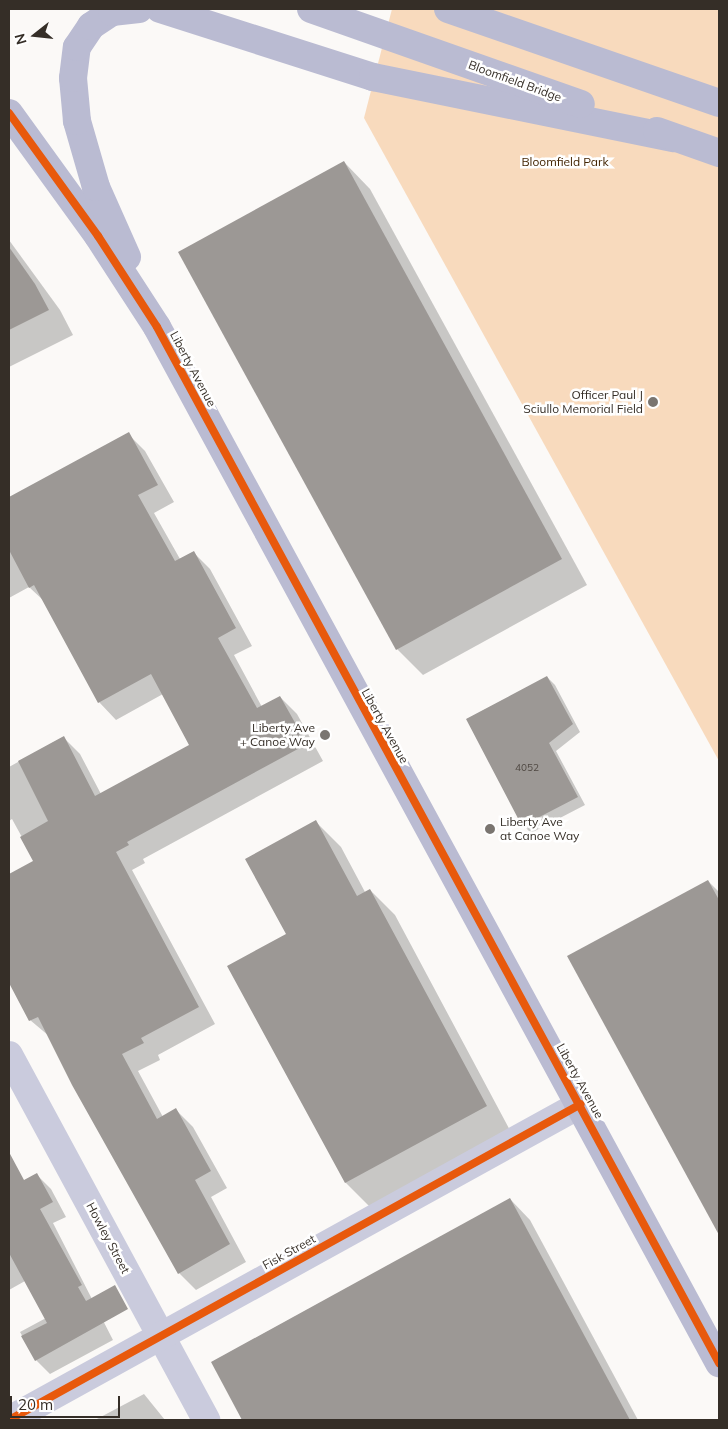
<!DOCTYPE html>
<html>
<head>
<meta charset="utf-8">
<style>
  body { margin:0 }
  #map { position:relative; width:728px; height:1429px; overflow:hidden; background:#fbf9f7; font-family:Mulish,sans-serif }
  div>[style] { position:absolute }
  .green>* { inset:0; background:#f8dabd }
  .shadow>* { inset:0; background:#0003 }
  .building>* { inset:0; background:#9c9895 }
  .minor>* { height:28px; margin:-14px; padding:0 14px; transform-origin:14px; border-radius:14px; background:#cacbdd }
  .major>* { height:28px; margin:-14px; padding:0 14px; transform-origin:14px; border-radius:14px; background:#babbd2 }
  .cycleway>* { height:8px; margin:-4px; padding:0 4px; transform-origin:4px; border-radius:4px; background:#e8590c }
  .dots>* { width:14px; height:14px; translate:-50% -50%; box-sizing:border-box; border:2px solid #fff; border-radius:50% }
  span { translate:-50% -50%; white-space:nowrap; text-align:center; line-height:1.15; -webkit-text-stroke:5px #fff; paint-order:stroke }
  .number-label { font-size:10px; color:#4f4842 }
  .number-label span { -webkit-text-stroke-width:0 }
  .street-label { font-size:12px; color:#352e27 }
  .park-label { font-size:12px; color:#432503 }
  .poi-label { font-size:12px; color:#352e27 }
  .right { translate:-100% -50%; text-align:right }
  .left { translate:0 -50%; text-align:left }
  .frame { position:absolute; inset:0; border:10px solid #352e27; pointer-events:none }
  .north { position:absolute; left:10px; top:10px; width:50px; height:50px; -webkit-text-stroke:4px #fff; paint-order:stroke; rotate:254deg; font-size:14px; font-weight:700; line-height:20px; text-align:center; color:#352e27 }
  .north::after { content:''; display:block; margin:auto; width:18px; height:22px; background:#352e27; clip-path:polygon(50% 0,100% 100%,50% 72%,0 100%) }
  .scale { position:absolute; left:10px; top:1396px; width:110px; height:22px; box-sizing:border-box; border:2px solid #352e27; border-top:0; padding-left:6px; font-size:15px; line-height:18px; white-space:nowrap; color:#352e27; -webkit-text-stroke:4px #fff; paint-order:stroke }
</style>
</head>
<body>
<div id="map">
  <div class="green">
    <div style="clip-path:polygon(392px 9px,719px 9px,719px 761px,364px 118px)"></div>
  </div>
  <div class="shadow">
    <div style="clip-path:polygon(344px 162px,370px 189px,587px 585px,423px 675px,397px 649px)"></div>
    <div style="clip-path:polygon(9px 240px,60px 310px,73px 335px,9px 367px)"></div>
    <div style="clip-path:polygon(128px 434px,145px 451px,174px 502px,154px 513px,180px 559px,193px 552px,210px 569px,252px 646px,234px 655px,262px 707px,280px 697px,297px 714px,323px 761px,143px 859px,145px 863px,132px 870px,215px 1024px,158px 1055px,160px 1060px,138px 1071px,163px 1117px,176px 1110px,193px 1127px,227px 1188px,211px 1197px,246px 1262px,196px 1290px,179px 1273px,49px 1036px,30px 1020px,9px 980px,9px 875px,35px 861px,12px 819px,9px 821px,9px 767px,63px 737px,80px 754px,101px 794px,191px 745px,163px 694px,116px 720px,99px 702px,45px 602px,29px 587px,9px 598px,9px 498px)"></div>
    <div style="clip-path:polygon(547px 677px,555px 685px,580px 732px,556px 751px,585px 805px,531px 833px,524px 826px,467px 719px)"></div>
    <div style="clip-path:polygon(316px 822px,341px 847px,365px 892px,370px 890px,395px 915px,511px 1132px,371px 1208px,346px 1183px,229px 966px,288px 935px)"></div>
    <div style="clip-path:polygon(708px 881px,719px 892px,719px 1226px,712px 1218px)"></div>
    <div style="clip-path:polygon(36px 1174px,51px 1189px,66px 1217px,53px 1223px,113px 1340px,50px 1374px,36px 1360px,20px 1332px,46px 1318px,25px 1281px,9px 1290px,9px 1179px,13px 1187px)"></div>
    <div style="clip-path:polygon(510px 1199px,530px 1220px,638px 1420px,244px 1420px,212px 1362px)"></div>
    <div style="clip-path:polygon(144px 1394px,165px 1420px,95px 1420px)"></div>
  </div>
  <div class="building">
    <div style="clip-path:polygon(344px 161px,562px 559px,396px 650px,178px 252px)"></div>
    <div style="clip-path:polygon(9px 247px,35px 284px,49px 310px,9px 330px)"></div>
    <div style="clip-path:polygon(129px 432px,158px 485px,138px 495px,175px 561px,194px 551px,236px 628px,218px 638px,257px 708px,280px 696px,307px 744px,127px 842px,129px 845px,116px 852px,199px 1007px,141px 1038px,144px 1043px,122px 1054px,157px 1119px,176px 1108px,211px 1171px,195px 1180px,230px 1244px,178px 1274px,72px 1085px,38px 1017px,29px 1021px,9px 983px,9px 874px,33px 861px,20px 837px,48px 821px,18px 761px,64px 736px,95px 796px,189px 745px,151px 674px,98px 703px,34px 585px,29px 588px,9px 550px,9px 497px)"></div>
    <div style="clip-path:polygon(547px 676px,573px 724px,549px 743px,578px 797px,522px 826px,466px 719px)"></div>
    <div style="clip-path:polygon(316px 820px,357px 896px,370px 889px,487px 1106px,345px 1183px,227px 966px,286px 934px,245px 859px)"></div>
    <div style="clip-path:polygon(708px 880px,719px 900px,719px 1235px,567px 956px)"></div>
    <div style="clip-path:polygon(9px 1152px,24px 1180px,37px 1173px,53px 1202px,40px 1209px,82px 1285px,78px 1287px,86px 1301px,115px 1285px,128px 1309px,35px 1361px,21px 1336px,47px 1323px,9px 1253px)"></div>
    <div style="clip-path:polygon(510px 1198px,630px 1420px,242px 1420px,211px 1362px)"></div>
  </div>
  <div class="minor">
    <div style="left:9px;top:1055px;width:415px;rotate:61.6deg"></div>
    <div style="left:9px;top:1420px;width:653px;rotate:-28.92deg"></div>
  </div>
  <div class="major">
    <div style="left:160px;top:9px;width:224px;rotate:17.7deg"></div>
    <div style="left:373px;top:77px;width:307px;rotate:11.5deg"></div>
    <div style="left:311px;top:9px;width:286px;rotate:19.4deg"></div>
    <div style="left:448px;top:9px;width:287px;rotate:19.1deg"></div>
    <div style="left:9px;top:113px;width:152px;rotate:54.1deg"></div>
    <div style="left:98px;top:236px;width:108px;rotate:57deg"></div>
    <div style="left:157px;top:327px;width:1179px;rotate:61.52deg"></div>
    <div style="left:657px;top:131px;width:66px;rotate:19.5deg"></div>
    <div style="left:127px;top:257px;width:77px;rotate:-113.9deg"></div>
    <div style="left:96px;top:187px;width:69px;rotate:-106.1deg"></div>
    <div style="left:77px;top:121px;width:43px;rotate:-95.3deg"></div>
    <div style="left:73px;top:78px;width:31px;rotate:-83deg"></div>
    <div style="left:77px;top:47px;width:25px;rotate:-56deg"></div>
    <div style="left:91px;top:26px;width:25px;rotate:-34deg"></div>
    <div style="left:112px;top:12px;width:27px;rotate:-6deg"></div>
  </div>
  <div class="cycleway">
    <div style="left:9px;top:113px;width:152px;rotate:54.1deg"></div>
    <div style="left:98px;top:236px;width:108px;rotate:57deg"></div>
    <div style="left:157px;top:327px;width:1179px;rotate:61.52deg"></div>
    <div style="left:9px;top:1420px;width:653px;rotate:-28.92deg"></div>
  </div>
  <div class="dots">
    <div style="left:653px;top:402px;background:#7a7570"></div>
    <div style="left:325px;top:735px;background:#7a7570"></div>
    <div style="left:490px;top:829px;background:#7a7570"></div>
  </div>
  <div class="number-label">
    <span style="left:527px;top:768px">4052</span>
  </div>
  <div class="street-label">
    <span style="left:515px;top:81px;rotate:20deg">Bloomfield Bridge</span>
    <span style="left:193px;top:369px;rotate:62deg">Liberty Avenue</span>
    <span style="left:385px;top:726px;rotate:61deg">Liberty Avenue</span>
    <span style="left:580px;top:1081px;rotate:61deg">Liberty Avenue</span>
    <span style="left:108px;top:1238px;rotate:62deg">Howley Street</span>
    <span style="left:289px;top:1252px;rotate:-29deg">Fisk Street</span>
  </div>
  <div class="park-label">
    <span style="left:565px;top:162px">Bloomfield Park</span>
  </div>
  <div class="poi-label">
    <span class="right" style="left:643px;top:402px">Officer Paul J<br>Sciullo Memorial Field</span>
    <span class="right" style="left:315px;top:735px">Liberty Ave<br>+ Canoe Way</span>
    <span class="left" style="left:500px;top:829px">Liberty Ave<br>at Canoe Way</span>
  </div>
  <div class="frame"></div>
  <div class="north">N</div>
  <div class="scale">20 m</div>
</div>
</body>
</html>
